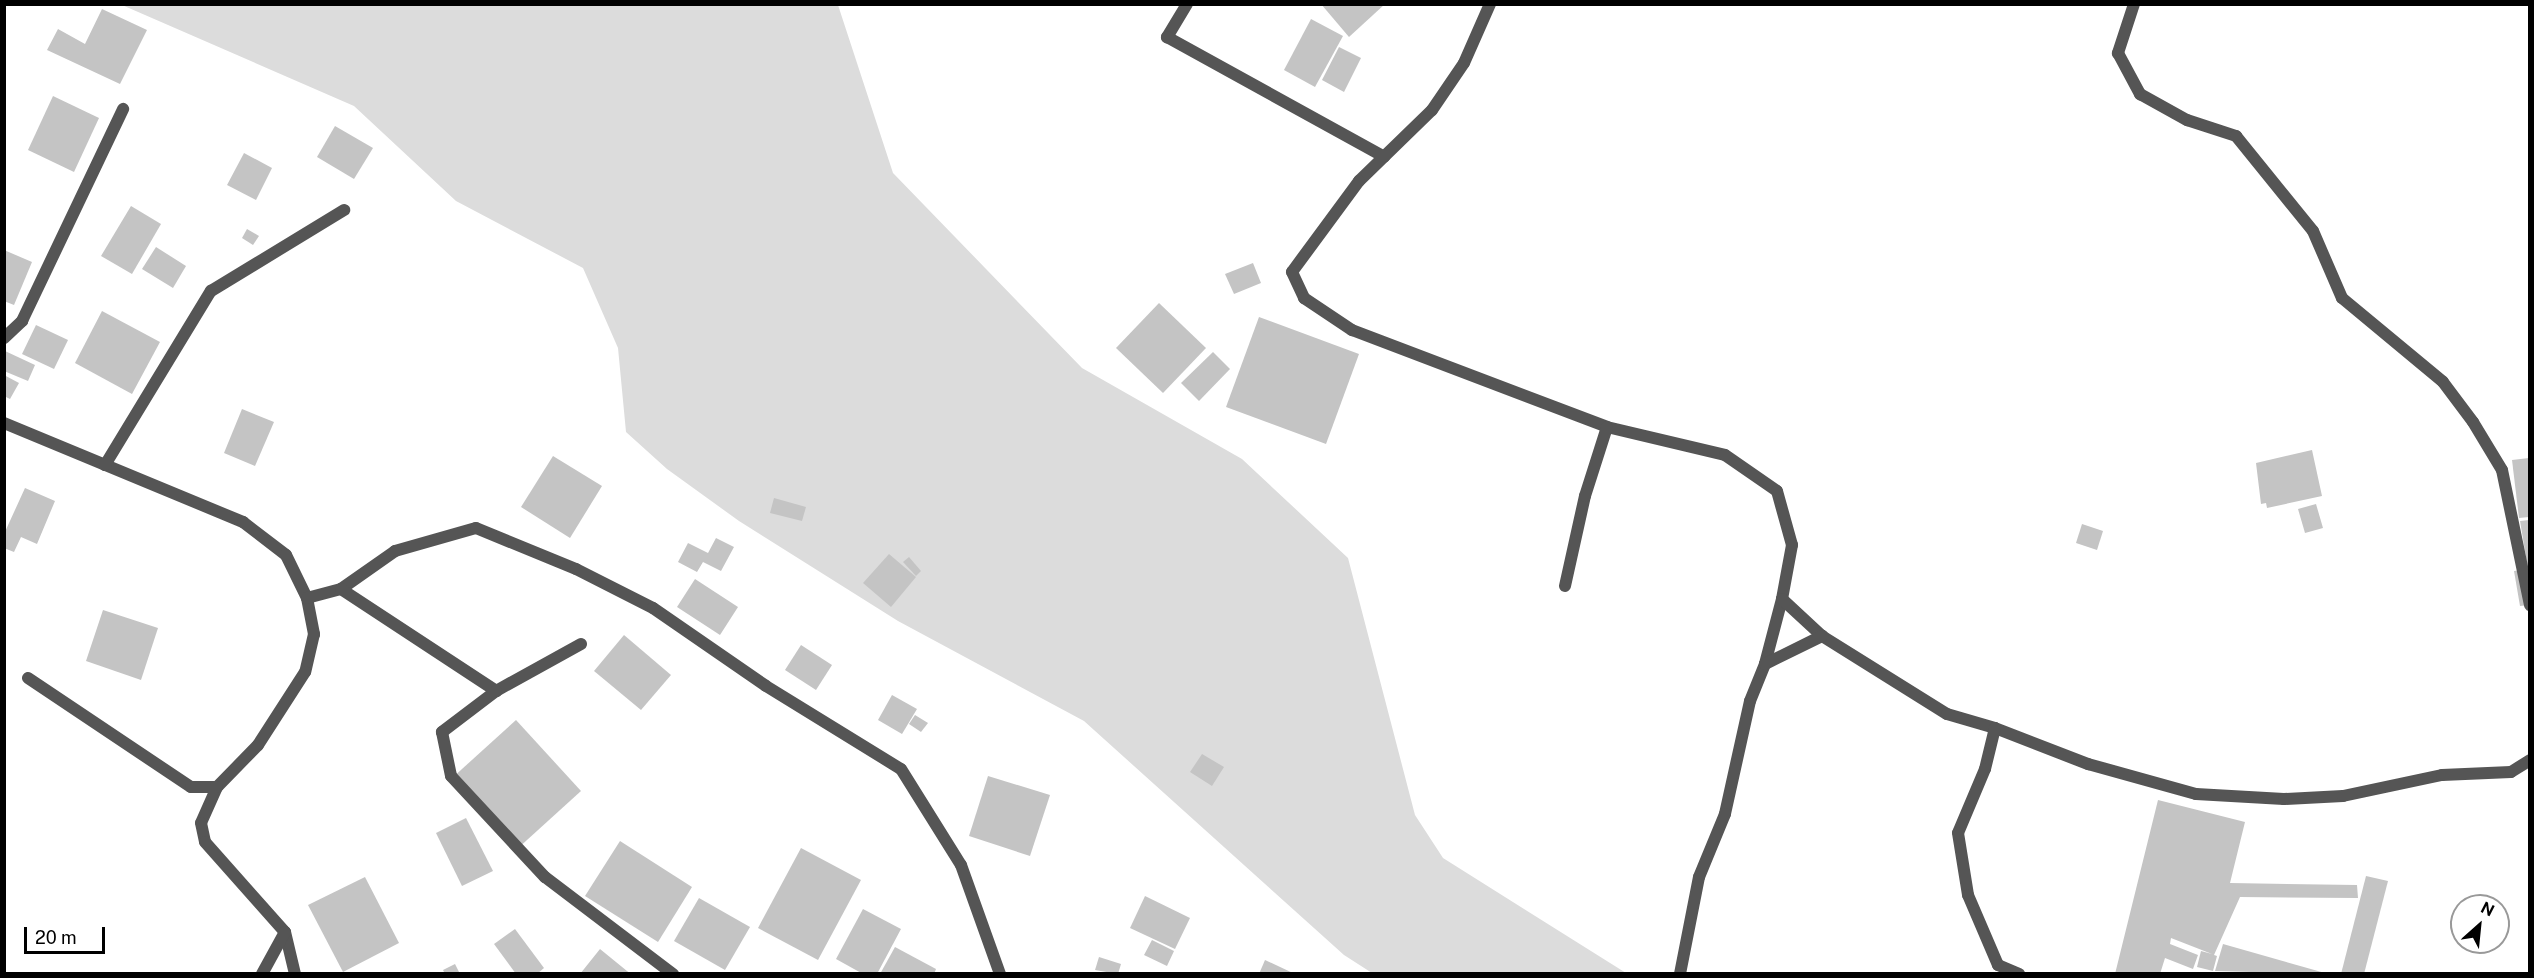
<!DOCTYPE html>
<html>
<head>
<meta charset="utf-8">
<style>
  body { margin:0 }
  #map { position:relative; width:2534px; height:978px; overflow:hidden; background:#fff; font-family:"Public Sans",sans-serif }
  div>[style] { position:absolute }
  .green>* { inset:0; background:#dcdcdc }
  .building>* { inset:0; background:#c4c4c4 }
  .street>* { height:12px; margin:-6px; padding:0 6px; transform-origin:6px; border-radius:6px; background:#555 }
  span { translate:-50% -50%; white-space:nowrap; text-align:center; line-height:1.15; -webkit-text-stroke:5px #fff; paint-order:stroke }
  .frame { position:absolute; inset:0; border:6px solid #000; pointer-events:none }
  .north { position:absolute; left:2450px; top:894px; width:60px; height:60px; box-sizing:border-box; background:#fff; border:2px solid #999; border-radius:50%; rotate:27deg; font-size:16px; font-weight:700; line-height:24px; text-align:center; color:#000 }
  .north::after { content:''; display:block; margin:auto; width:21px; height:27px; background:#000; clip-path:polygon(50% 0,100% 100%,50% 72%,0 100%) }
  .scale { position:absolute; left:24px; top:927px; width:81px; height:27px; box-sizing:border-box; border:3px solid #000; border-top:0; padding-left:8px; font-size:18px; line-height:21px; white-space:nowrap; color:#000; -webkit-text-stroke:4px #fff; paint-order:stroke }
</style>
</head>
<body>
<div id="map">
  <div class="green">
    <div style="clip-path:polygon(122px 5px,838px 5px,893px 173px,1082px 368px,1242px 459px,1348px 558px,1415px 815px,1443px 858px,1626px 973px,1372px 973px,1344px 955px,1084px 721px,898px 621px,739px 521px,667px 469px,626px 432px,618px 348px,583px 268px,456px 201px,354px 106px)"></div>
  </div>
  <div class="building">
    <div style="clip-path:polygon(1321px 4px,1385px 4px,1349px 37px)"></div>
    <div style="clip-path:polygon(102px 9px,147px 30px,120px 84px,47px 50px,58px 29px,85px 44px)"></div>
    <div style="clip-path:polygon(1311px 19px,1343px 36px,1315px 87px,1284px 70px)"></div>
    <div style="clip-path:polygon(1339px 47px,1361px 58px,1344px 92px,1322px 80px)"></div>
    <div style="clip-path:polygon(53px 96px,99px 118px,74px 172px,28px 150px)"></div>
    <div style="clip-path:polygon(335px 126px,373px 148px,354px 179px,317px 157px)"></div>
    <div style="clip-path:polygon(244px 153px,272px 168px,256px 200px,227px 185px)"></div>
    <div style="clip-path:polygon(131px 206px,161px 224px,132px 274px,101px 256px)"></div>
    <div style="clip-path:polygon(247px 229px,259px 236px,253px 245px,242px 238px)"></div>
    <div style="clip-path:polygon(156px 247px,186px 266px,173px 288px,142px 269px)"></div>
    <div style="clip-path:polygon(4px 250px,32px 262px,14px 305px,4px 301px)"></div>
    <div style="clip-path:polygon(1253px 263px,1261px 283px,1234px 294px,1225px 274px)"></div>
    <div style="clip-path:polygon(1159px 303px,1206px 348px,1163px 393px,1116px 348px)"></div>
    <div style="clip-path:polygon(102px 311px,160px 342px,132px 394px,75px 363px)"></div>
    <div style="clip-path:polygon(1259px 317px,1359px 354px,1326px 444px,1226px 407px)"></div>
    <div style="clip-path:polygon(36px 325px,68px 340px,54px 369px,22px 354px)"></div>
    <div style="clip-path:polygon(5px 351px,35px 365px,28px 381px,4px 371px)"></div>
    <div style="clip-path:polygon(1213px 352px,1230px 369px,1199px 401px,1181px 383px)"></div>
    <div style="clip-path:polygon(4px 375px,19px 383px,10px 399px,4px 396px)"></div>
    <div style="clip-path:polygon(242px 409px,274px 422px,255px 466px,224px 453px)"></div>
    <div style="clip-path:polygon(2312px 450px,2322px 496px,2267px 508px,2266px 503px,2261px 504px,2256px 463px)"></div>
    <div style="clip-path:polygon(553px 456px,602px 486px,570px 538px,521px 507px)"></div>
    <div style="clip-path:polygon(2529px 458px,2529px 517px,2519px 518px,2512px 460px)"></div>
    <div style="clip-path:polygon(25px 488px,55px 501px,37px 544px,21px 537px,14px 552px,4px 548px,4px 534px)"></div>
    <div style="clip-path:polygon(774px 498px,806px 507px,802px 521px,770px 513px)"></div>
    <div style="clip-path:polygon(2316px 504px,2323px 528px,2305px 533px,2298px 509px)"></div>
    <div style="clip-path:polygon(2529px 520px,2529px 605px,2520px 606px,2514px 571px,2528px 569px,2520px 521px)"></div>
    <div style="clip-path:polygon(2082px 524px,2103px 531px,2097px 550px,2076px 543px)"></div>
    <div style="clip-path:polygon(716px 538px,734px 547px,721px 571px,703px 562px,697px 572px,678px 562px,688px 543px,708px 553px)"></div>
    <div style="clip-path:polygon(889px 554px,916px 577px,891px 607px,863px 583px)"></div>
    <div style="clip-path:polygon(909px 557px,921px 571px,916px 576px,903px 562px)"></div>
    <div style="clip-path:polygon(695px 579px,738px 607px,720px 635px,677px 607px)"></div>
    <div style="clip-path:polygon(103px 610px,158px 628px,141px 680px,86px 661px)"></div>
    <div style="clip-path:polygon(624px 635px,671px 675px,641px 710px,594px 671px)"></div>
    <div style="clip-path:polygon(801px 645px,832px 665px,816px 690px,785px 670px)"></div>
    <div style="clip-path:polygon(892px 695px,917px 709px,902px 734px,878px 720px)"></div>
    <div style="clip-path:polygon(915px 715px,928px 723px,921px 732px,909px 724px)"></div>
    <div style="clip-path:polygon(516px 720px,581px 791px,516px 850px,451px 779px)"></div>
    <div style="clip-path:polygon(1202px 754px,1224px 767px,1212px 786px,1190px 772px)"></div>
    <div style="clip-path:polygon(988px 776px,1050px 795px,1030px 856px,969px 836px)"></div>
    <div style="clip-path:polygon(2158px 800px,2245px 822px,2230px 883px,2357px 885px,2358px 898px,2240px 897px,2214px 955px,2217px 956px,2213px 971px,2197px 967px,2201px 951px,2212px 954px,2171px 938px,2170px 944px,2198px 955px,2193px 969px,2165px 958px,2160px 974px,2115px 974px)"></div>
    <div style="clip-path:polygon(466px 818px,493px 871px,462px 886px,436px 833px)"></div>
    <div style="clip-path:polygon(620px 841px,692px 887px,658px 942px,585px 896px)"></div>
    <div style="clip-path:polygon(801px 848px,861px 880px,818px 960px,758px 928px)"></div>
    <div style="clip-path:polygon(2366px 876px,2388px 881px,2364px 974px,2341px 974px)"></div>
    <div style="clip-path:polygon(365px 877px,399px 943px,343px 972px,308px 905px)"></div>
    <div style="clip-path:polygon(1145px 896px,1190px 918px,1175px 949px,1130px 928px)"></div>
    <div style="clip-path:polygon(699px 898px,750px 927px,725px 970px,674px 941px)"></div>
    <div style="clip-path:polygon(863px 909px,901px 929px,877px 974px,863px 974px,836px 959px)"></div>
    <div style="clip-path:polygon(515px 929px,544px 968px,537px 974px,516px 974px,494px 944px)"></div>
    <div style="clip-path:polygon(1152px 940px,1174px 951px,1167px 966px,1144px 955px)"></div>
    <div style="clip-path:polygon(2223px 944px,2325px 973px,2324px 974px,2215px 971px)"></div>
    <div style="clip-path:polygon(895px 947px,936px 969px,934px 974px,880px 974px)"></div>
    <div style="clip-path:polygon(600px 949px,627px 971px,631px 974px,580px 974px)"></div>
    <div style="clip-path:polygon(1099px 957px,1121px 964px,1118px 974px,1095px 970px)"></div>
    <div style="clip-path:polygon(1265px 960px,1295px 974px,1259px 974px)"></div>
    <div style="clip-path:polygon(455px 964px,460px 974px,445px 974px,443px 970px)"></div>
  </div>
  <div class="street">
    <div style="left:1187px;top:4px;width:39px;rotate:121deg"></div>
    <div style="left:1167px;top:37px;width:248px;rotate:28.9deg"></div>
    <div style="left:1490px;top:4px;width:64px;rotate:113.8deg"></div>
    <div style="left:1464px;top:63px;width:57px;rotate:124.2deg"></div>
    <div style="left:1432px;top:110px;width:102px;rotate:135.8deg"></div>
    <div style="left:1359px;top:181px;width:113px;rotate:126.4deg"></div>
    <div style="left:1292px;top:272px;width:29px;rotate:65deg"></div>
    <div style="left:1304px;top:298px;width:58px;rotate:33.7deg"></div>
    <div style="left:1352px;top:330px;width:273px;rotate:20.8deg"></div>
    <div style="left:1607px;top:427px;width:121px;rotate:13.3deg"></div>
    <div style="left:1725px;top:455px;width:63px;rotate:34.7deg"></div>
    <div style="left:1777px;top:491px;width:56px;rotate:74.5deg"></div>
    <div style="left:1792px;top:545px;width:55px;rotate:100.5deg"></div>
    <div style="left:1782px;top:599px;width:67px;rotate:104.7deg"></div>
    <div style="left:1765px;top:664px;width:40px;rotate:112deg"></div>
    <div style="left:1750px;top:701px;width:116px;rotate:102.5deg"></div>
    <div style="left:1725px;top:814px;width:68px;rotate:112.4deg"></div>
    <div style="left:1699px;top:877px;width:99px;rotate:101.1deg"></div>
    <div style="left:2134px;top:4px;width:52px;rotate:108.1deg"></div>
    <div style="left:2118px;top:53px;width:47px;rotate:61.8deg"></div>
    <div style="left:2140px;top:94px;width:54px;rotate:29deg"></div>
    <div style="left:2187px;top:120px;width:52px;rotate:18.1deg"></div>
    <div style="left:2236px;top:136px;width:122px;rotate:51deg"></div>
    <div style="left:2313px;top:231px;width:73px;rotate:66.6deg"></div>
    <div style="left:2342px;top:298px;width:131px;rotate:39.7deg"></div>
    <div style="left:2443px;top:382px;width:50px;rotate:53.1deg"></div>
    <div style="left:2473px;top:422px;width:56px;rotate:58.9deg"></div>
    <div style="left:2502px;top:470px;width:138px;rotate:78.3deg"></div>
    <div style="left:4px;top:338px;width:25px;rotate:-43deg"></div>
    <div style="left:22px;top:321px;width:235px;rotate:-64.5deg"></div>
    <div style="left:4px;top:423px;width:259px;rotate:22.5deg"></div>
    <div style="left:243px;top:522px;width:54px;rotate:37.5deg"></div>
    <div style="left:286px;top:555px;width:48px;rotate:64deg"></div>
    <div style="left:307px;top:598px;width:37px;rotate:79deg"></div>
    <div style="left:314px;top:634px;width:39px;rotate:103deg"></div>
    <div style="left:305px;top:672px;width:87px;rotate:122.8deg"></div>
    <div style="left:258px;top:745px;width:59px;rotate:134.3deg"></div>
    <div style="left:217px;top:787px;width:39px;rotate:114deg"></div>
    <div style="left:201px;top:823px;width:19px;rotate:78deg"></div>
    <div style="left:205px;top:842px;width:120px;rotate:48.4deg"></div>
    <div style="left:285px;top:932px;width:43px;rotate:76.6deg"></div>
    <div style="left:105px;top:465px;width:204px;rotate:-58.7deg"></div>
    <div style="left:211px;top:291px;width:156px;rotate:-31.3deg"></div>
    <div style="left:1565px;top:586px;width:92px;rotate:-77.5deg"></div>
    <div style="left:1585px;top:496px;width:72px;rotate:-72.3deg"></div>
    <div style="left:341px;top:589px;width:66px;rotate:-35.1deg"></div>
    <div style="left:395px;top:551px;width:84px;rotate:-15.9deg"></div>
    <div style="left:476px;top:528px;width:108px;rotate:22.3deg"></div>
    <div style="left:576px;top:569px;width:86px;rotate:26.9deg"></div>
    <div style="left:653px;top:608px;width:137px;rotate:34.6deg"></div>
    <div style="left:766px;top:686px;width:158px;rotate:31.6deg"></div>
    <div style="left:901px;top:769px;width:113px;rotate:58deg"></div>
    <div style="left:961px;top:865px;width:116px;rotate:70.3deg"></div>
    <div style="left:307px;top:598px;width:35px;rotate:-15deg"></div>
    <div style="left:341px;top:589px;width:186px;rotate:33.3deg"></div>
    <div style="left:1782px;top:599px;width:54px;rotate:42.8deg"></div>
    <div style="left:1822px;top:636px;width:147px;rotate:32deg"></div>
    <div style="left:1947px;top:714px;width:50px;rotate:16.3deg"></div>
    <div style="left:1995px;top:728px;width:100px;rotate:21.2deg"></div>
    <div style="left:2088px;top:764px;width:112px;rotate:15.5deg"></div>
    <div style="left:2196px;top:794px;width:88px;rotate:3.3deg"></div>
    <div style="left:2284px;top:799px;width:59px;rotate:-2.9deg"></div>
    <div style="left:2343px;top:796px;width:101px;rotate:-12deg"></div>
    <div style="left:2442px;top:775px;width:69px;rotate:-2.5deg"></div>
    <div style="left:2511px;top:772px;width:22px;rotate:-32deg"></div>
    <div style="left:581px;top:644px;width:97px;rotate:151.1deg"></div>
    <div style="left:496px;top:691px;width:68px;rotate:142.8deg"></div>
    <div style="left:442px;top:732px;width:45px;rotate:78.4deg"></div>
    <div style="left:451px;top:776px;width:138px;rotate:47.1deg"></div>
    <div style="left:545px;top:877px;width:161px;rotate:37.2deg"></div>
    <div style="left:1765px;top:664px;width:64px;rotate:-26.2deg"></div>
    <div style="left:28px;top:678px;width:196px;rotate:33.8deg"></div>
    <div style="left:191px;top:787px;width:26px"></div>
    <div style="left:1995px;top:728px;width:42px;rotate:103.7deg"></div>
    <div style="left:1985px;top:769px;width:69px;rotate:112.9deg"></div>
    <div style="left:1958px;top:833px;width:63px;rotate:80.8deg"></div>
    <div style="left:1968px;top:895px;width:76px;rotate:66.8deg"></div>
    <div style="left:1998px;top:965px;width:23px;rotate:23deg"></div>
    <div style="left:262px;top:974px;width:48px;rotate:-61.3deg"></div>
  </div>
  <div class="frame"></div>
  <div class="north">N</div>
  <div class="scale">20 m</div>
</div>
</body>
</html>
